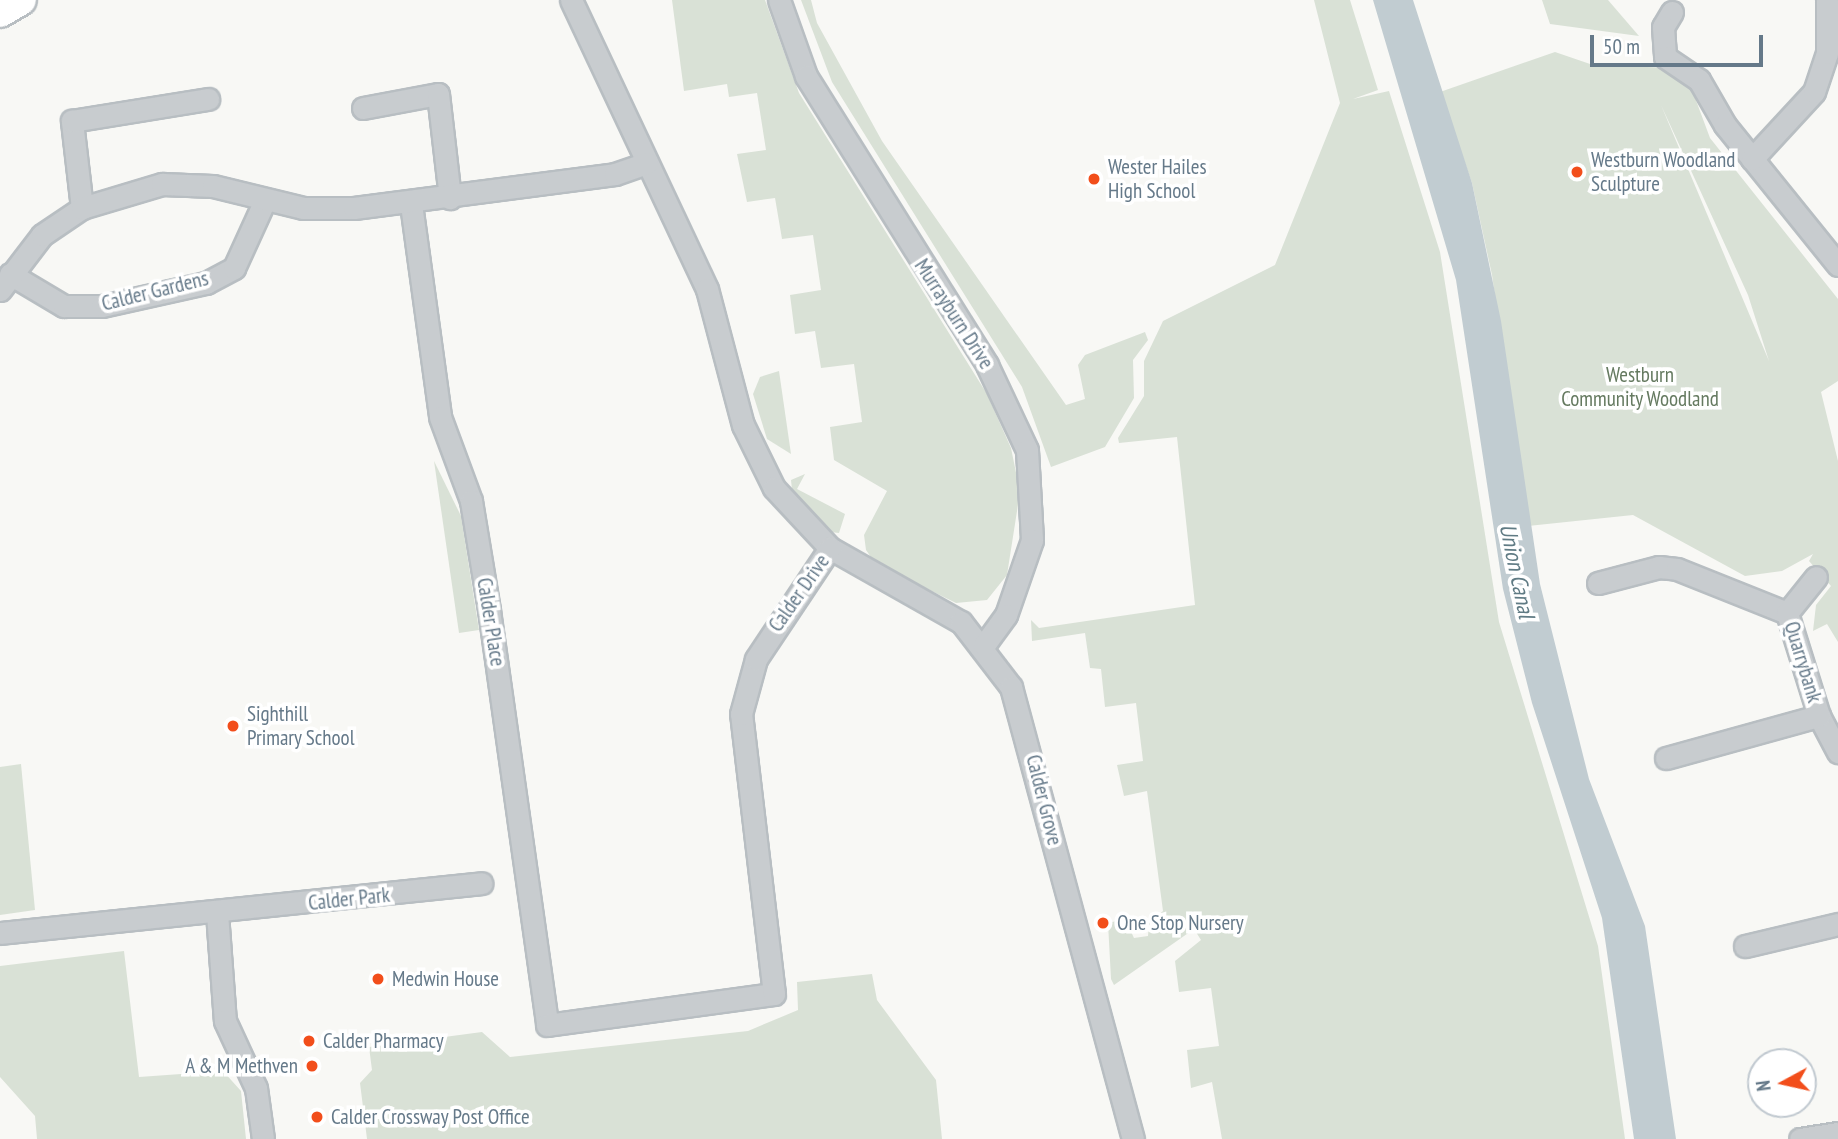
<!DOCTYPE html>
<html>
<head>
<meta charset="utf-8">
<style>
  body { margin:0 }
  #map { position:relative; width:1838px; height:1139px; overflow:hidden; background:#f8f8f5; font-family:"PT Sans Narrow",sans-serif }
  div>[style] { position:absolute }
  .green>* { inset:0; background:#d9e1d6 }
  .water>* { inset:0; background:#c1ccd1 }
  .roads { filter:drop-shadow(2px 0 #b8bec2) drop-shadow(-2px 0 #b8bec2) drop-shadow(0 2px #b8bec2) drop-shadow(0 -2px #b8bec2) }
  .street>* { height:21px; margin:-10.5px; padding:0 10.5px; transform-origin:10.5px; border-radius:10.5px; background:#c8cccf }
  .secondary>* { height:30px; margin:-15px; padding:0 15px; transform-origin:15px; border-radius:15px; background:#fff }
  .dots>* { width:19px; height:19px; translate:-50% -50%; box-sizing:border-box; border:4px solid #fff; border-radius:50% }
  span { translate:-50% -50%; white-space:nowrap; text-align:center; line-height:1.15; -webkit-text-stroke:7px #fff; paint-order:stroke }
  .poi-label { font-size:21px; color:#657989 }
  .left { translate:0 -50%; text-align:left }
  .right { translate:-100% -50%; text-align:right }
  .street-label { font-size:21px; color:#657989 }
  .park-label { font-size:21px; color:#657a60 }
  .water-label { font-size:23px; color:#607b84; font-style:italic }
  .north { position:absolute; left:1747px; top:1048px; width:70px; height:70px; box-sizing:border-box; background:#fff; border:2px solid #c1c9d0; border-radius:50%; rotate:262deg; font-size:19px; font-weight:700; line-height:28px; text-align:center; color:#657989 }
  .north::after { content:''; display:block; margin:auto; width:24px; height:32px; background:#f24e1b; clip-path:polygon(50% 0,100% 100%,50% 72%,0 100%) }
  .scale { position:absolute; left:1590px; top:35px; width:173px; height:32px; box-sizing:border-box; border:4px solid #657989; border-top:0; padding-left:9px; font-size:21px; line-height:24px; white-space:nowrap; color:#657989; -webkit-text-stroke:5px #fff; paint-order:stroke }
</style>
</head>
<body>
<div id="map">
  <div class="green">
    <div style="clip-path:polygon(672px 0,765px 0,799px 93px,987px 394px,1011px 448px,1020px 492px,1007px 575px,987px 600px,956px 603px,875px 563px,866px 550px,864px 535px,887px 491px,834px 460px,830px 427px,862px 422px,854px 364px,821px 368px,815px 331px,795px 334px,790px 295px,821px 290px,813px 235px,782px 239px,775px 198px,747px 202px,737px 154px,766px 150px,757px 93px,729px 97px,727px 84px,684px 91px)"></div>
    <div style="clip-path:polygon(801px 0,811px 0,817px 23px,882px 141px,1066px 405px,1085px 399px,1078px 365px,1085px 355px,1145px 332px,1148px 340px,1133px 360px,1134px 398px,1105px 447px,1051px 467px,1022px 387px,832px 82px)"></div>
    <div style="clip-path:polygon(1314px 0,1350px 0,1378px 90px,1353px 99px,1389px 91px,1440px 252px,1499px 622px,1598px 946px,1625px 1139px,1222px 1139px,1212px 1082px,1191px 1088px,1187px 1050px,1219px 1046px,1211px 988px,1179px 992px,1175px 961px,1201px 940px,1194px 929px,1114px 985px,1111px 979px,1108px 923px,1125px 919px,1134px 938px,1148px 936px,1149px 924px,1163px 911px,1147px 791px,1124px 796px,1117px 765px,1143px 761px,1136px 703px,1105px 707px,1101px 669px,1090px 668px,1085px 633px,1032px 641px,1031px 620px,1039px 628px,1195px 605px,1177px 437px,1119px 443px,1118px 438px,1144px 396px,1144px 361px,1163px 321px,1275px 265px,1340px 103px)"></div>
    <div style="clip-path:polygon(1542px 0,1608px 0,1639px 36px,1550px 24px)"></div>
    <div style="clip-path:polygon(evenodd,1555px 52px,1593px 65px,1674px 68px,1694px 95px,1710px 138px,1838px 299px,1838px 381px,1821px 392px,1838px 461px,1838px 642px,1827px 624px,1813px 631px,1816px 605px,1831px 586px,1809px 561px,1813px 554px,1782px 571px,1745px 576px,1633px 515px,1528px 526px,1492px 275px,1472px 183px,1440px 92px,1555px 52px,1661px 105px,1748px 295px,1769px 361px,1661px 105px)"></div>
    <div style="clip-path:polygon(779px 371px,791px 454px,767px 439px,753px 394px,760px 377px)"></div>
    <div style="clip-path:polygon(434px 461px,461px 516px,479px 630px,459px 633px)"></div>
    <div style="clip-path:polygon(805px 474px,797px 489px,845px 514px,839px 533px,830px 532px,792px 490px,791px 480px)"></div>
    <div style="clip-path:polygon(21px 764px,35px 910px,0 915px,0 767px)"></div>
    <div style="clip-path:polygon(124px 951px,139px 1077px,223px 1071px,241px 1091px,246px 1139px,37px 1139px,35px 1116px,0 1077px,0 966px)"></div>
    <div style="clip-path:polygon(872px 974px,877px 1000px,936px 1080px,942px 1139px,367px 1139px,360px 1083px,372px 1070px,369px 1047px,482px 1032px,510px 1057px,748px 1031px,798px 1010px,797px 982px)"></div>
  </div>
  <div class="water">
    <div style="clip-path:polygon(1373px 0,1413px 0,1472px 183px,1501px 321px,1540px 584px,1589px 779px,1645px 926px,1676px 1139px,1634px 1139px,1602px 918px,1532px 703px,1503px 589px,1456px 280px)"></div>
  </div>
  <div class="roads">
    <div class="street">
      <div style="left:571px;top:0;width:319px;rotate:64.8deg"></div>
      <div style="left:707px;top:289px;width:141px;rotate:75.2deg"></div>
      <div style="left:743px;top:425px;width:70px;rotate:63.8deg"></div>
      <div style="left:774px;top:488px;width:82px;rotate:47deg"></div>
      <div style="left:830px;top:548px;width:150px;rotate:29.5deg"></div>
      <div style="left:961px;top:622px;width:82px;rotate:52.4deg"></div>
      <div style="left:1011px;top:687px;width:468px;rotate:74.9deg"></div>
      <div style="left:779px;top:0;width:81px;rotate:70.4deg"></div>
      <div style="left:806px;top:76px;width:341px;rotate:57.9deg"></div>
      <div style="left:987px;top:365px;width:94px;rotate:64.8deg"></div>
      <div style="left:1027px;top:450px;width:90px;rotate:86.8deg"></div>
      <div style="left:1032px;top:540px;width:79px;rotate:109.1deg"></div>
      <div style="left:1006px;top:615px;width:37px;rotate:126deg"></div>
      <div style="left:1672px;top:12px;width:17px;rotate:121deg"></div>
      <div style="left:1663px;top:27px;width:30px;rotate:86deg"></div>
      <div style="left:1665px;top:57px;width:41px;rotate:34.1deg"></div>
      <div style="left:1699px;top:80px;width:52px;rotate:60deg"></div>
      <div style="left:1725px;top:125px;width:180px;rotate:51.1deg"></div>
      <div style="left:363px;top:108px;width:76px;rotate:-10.6deg"></div>
      <div style="left:438px;top:94px;width:105px;rotate:83.4deg"></div>
      <div style="left:1752px;top:159px;width:91px;rotate:-47.2deg"></div>
      <div style="left:1814px;top:92px;width:41px;rotate:-71.6deg"></div>
      <div style="left:1827px;top:53px;width:53px;rotate:-90deg"></div>
      <div style="left:411px;top:204px;width:215px;rotate:82.2deg"></div>
      <div style="left:440px;top:417px;width:90px;rotate:69.7deg"></div>
      <div style="left:471px;top:501px;width:110px;rotate:80.6deg"></div>
      <div style="left:489px;top:610px;width:419px;rotate:82deg"></div>
      <div style="left:547px;top:1025px;width:229px;rotate:-7.8deg"></div>
      <div style="left:774px;top:994px;width:282px;rotate:-96.7deg"></div>
      <div style="left:741px;top:714px;width:57px;rotate:-74.7deg"></div>
      <div style="left:756px;top:659px;width:133px;rotate:-56.3deg"></div>
      <div style="left:82px;top:208px;width:88px;rotate:-96.6deg"></div>
      <div style="left:72px;top:121px;width:138px;rotate:-9.2deg"></div>
      <div style="left:10px;top:274px;width:63px;rotate:30.7deg"></div>
      <div style="left:64px;top:306px;width:38px"></div>
      <div style="left:102px;top:306px;width:107px;rotate:-12.5deg"></div>
      <div style="left:206px;top:283px;width:32px;rotate:-28deg"></div>
      <div style="left:234px;top:268px;width:75px;rotate:-65.5deg"></div>
      <div style="left:0;top:290px;width:69px;rotate:-52.6deg"></div>
      <div style="left:42px;top:235px;width:48px;rotate:-34deg"></div>
      <div style="left:82px;top:208px;width:84px;rotate:-16.7deg"></div>
      <div style="left:162px;top:184px;width:51px;rotate:2.2deg"></div>
      <div style="left:213px;top:186px;width:93px;rotate:13.7deg"></div>
      <div style="left:303px;top:208px;width:51px"></div>
      <div style="left:354px;top:208px;width:263px;rotate:-7.4deg"></div>
      <div style="left:615px;top:174px;width:34px;rotate:-19deg"></div>
      <div style="left:1598px;top:583px;width:63px;rotate:-14.7deg"></div>
      <div style="left:1659px;top:567px;width:18px;rotate:6deg"></div>
      <div style="left:1677px;top:569px;width:118px;rotate:21.8deg"></div>
      <div style="left:1787px;top:613px;width:108px;rotate:72.7deg"></div>
      <div style="left:1819px;top:716px;width:41px;rotate:62.2deg"></div>
      <div style="left:1787px;top:613px;width:46px;rotate:-51.1deg"></div>
      <div style="left:1666px;top:758px;width:159px;rotate:-15.4deg"></div>
      <div style="left:217px;top:913px;width:108px;rotate:85.8deg"></div>
      <div style="left:225px;top:1021px;width:74px;rotate:65.2deg"></div>
      <div style="left:256px;top:1088px;width:51px;rotate:82.2deg"></div>
      <div style="left:0;top:933px;width:484px;rotate:-5.9deg"></div>
      <div style="left:1745px;top:946px;width:96px;rotate:-13.3deg"></div>
      <div style="left:1800px;top:1139px;width:38px;rotate:-9deg"></div>
    </div>
    <div class="secondary">
      <div style="left:0;top:12px;width:24px;rotate:-30deg"></div>
    </div>
  </div>
  <div class="dots">
    <div style="left:1577px;top:172px;background:#f24e1b"></div>
    <div style="left:1094px;top:179px;background:#f24e1b"></div>
    <div style="left:233px;top:726px;background:#f24e1b"></div>
    <div style="left:1103px;top:923px;background:#f24e1b"></div>
    <div style="left:378px;top:979px;background:#f24e1b"></div>
    <div style="left:309px;top:1041px;background:#f24e1b"></div>
    <div style="left:312px;top:1066px;background:#f24e1b"></div>
    <div style="left:317px;top:1117px;background:#f24e1b"></div>
  </div>
  <div class="poi-label">
    <span class="left" style="left:1591px;top:172px">Westburn Woodland<br>Sculpture</span>
    <span class="left" style="left:1108px;top:179px">Wester Hailes<br>High School</span>
    <span class="left" style="left:247px;top:726px">Sighthill<br>Primary School</span>
    <span class="left" style="left:1117px;top:923px">One Stop Nursery</span>
    <span class="left" style="left:392px;top:979px">Medwin House</span>
    <span class="left" style="left:323px;top:1041px">Calder Pharmacy</span>
    <span class="right" style="left:298px;top:1066px">A &amp; M Methven</span>
    <span class="left" style="left:331px;top:1117px">Calder Crossway Post Office</span>
  </div>
  <div class="street-label">
    <span style="left:155px;top:291px;rotate:-14deg">Calder Gardens</span>
    <span style="left:954px;top:314px;rotate:57deg">Murrayburn Drive</span>
    <span style="left:799px;top:593px;rotate:-55deg">Calder Drive</span>
    <span style="left:491px;top:622px;rotate:81deg">Calder Place</span>
    <span style="left:1803px;top:662px;rotate:73deg">Quarrybank</span>
    <span style="left:1044px;top:800px;rotate:76deg">Calder Grove</span>
    <span style="left:349px;top:899px;rotate:-6deg">Calder Park</span>
  </div>
  <div class="park-label">
    <span style="left:1640px;top:387px">Westburn<br>Community Woodland</span>
  </div>
  <div class="water-label">
    <span style="left:1517px;top:571px;rotate:78deg">Union Canal</span>
  </div>
  <div class="north">N</div>
  <div class="scale">50 m</div>
</div>
</body>
</html>
